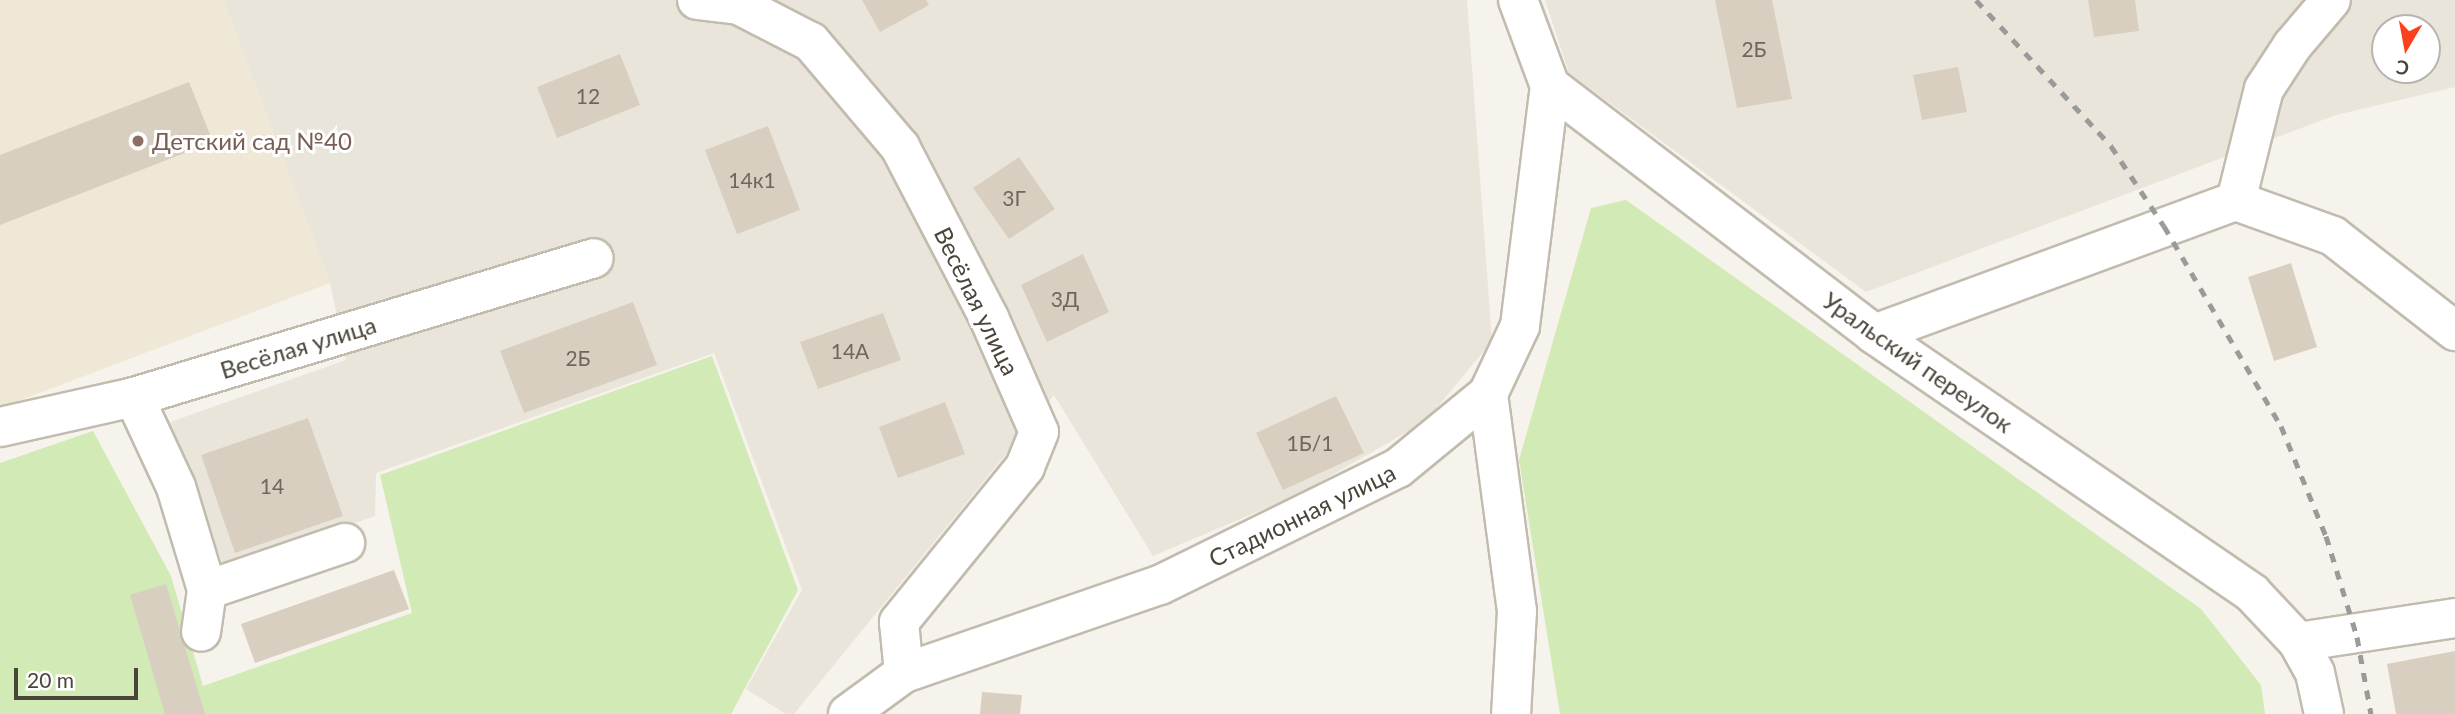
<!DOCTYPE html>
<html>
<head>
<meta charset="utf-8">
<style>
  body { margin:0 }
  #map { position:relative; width:2455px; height:714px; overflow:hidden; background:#f6f3ec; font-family:Lato,sans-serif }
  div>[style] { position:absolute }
  .residential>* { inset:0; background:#eae5da }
  .education>* { inset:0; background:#efe8d6 }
  .green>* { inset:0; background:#d2eab5 }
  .building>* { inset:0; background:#d8cfc1 }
  .roads { filter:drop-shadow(2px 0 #c2bbae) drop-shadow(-2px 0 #c2bbae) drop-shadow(0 2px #c2bbae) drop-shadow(0 -2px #c2bbae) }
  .minor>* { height:38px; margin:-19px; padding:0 19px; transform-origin:19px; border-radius:19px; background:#fff }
  .rail>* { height:5px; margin-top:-2.5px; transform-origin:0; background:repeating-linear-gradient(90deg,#9a9a9a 0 9px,transparent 0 18px) }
  .dots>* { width:19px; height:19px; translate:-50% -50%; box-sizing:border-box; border:4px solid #fff; border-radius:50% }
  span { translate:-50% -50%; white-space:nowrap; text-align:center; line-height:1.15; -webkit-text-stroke:6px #fff; paint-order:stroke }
  .number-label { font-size:21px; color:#6e675b }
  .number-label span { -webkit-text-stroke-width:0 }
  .education-label { font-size:24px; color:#785e54 }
  .left { translate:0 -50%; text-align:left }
  .street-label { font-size:24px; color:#4b4439 }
  .north { position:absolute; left:2371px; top:14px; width:70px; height:70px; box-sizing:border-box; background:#fff; border:2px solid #b7b4b0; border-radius:50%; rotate:190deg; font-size:19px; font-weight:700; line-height:28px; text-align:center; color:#4b4439 }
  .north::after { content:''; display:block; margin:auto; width:24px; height:32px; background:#fc3f1d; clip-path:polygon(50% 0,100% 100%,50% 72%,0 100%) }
  .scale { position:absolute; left:14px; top:668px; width:124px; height:32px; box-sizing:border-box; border:4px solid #4b4439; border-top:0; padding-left:9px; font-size:21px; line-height:24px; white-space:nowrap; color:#4b4439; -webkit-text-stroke:5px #fff; paint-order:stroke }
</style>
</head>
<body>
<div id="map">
  <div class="residential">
    <div style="clip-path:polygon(223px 0,1467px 0,1492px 341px,1426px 421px,1297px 495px,1153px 556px,1054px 395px,794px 714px,786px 714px,746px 689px,802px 590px,714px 353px,376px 473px,375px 516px,224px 568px,170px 422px,346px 360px,330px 283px)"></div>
    <div style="clip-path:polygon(evenodd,1545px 0,2455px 0,2455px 87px,2336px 115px,1866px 292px,1569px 73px,1545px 0,2385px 28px,2427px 28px,2427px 70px,2385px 70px,2385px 28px)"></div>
  </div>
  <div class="education">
    <div style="clip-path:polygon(0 0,223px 0,330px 283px,0 408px)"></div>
  </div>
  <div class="green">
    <div style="clip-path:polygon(1626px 200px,2201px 609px,2261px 685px,2265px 714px,1560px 714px,1519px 460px,1591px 208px)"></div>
    <div style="clip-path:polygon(712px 356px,798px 590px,731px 714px,0 714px,0 463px,93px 431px,171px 576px,203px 686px,412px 613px,380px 475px)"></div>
  </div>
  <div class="building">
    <div style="clip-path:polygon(862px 0,926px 0,929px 5px,880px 32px)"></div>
    <div style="clip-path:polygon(1715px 0,1772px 0,1792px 99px,1737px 108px)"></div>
    <div style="clip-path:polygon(2088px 0,2135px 0,2139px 31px,2094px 37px)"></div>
    <div style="clip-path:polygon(620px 54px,640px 105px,557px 138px,537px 87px)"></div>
    <div style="clip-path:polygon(1958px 67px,1967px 112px,1922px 120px,1913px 75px)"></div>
    <div style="clip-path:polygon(189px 82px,213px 142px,0 225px,0 155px)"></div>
    <div style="clip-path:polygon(768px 126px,800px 210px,737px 234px,705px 150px)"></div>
    <div style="clip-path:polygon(1019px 157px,1055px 209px,1009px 239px,973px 188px)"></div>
    <div style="clip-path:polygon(1083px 254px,1109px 312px,1047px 342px,1021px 285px)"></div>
    <div style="clip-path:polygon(2291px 263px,2317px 347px,2274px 361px,2248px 277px)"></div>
    <div style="clip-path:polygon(633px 302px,657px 365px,524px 413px,500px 351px)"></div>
    <div style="clip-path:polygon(883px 313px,901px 360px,818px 389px,800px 342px)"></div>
    <div style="clip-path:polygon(1336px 396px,1364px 453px,1283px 490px,1256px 433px)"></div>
    <div style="clip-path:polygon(945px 402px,965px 454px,898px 478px,879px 427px)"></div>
    <div style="clip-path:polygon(308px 418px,343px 516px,235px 553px,201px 455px)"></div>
    <div style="clip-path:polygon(394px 570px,409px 609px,255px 663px,241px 624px)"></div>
    <div style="clip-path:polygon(166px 584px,205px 714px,165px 714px,130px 595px)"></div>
    <div style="clip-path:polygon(2455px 651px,2455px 714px,2396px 714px,2387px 664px)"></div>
    <div style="clip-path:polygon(982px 692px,1022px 695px,1020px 714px,980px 714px)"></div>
  </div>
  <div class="roads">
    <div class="minor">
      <div style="left:697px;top:0;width:42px;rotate:6.8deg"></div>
      <div style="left:739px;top:5px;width:81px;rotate:27.2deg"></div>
      <div style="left:811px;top:42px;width:138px;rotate:49.7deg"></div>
      <div style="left:900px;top:147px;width:193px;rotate:62.5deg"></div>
      <div style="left:989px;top:318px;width:124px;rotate:66.3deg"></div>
      <div style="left:1039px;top:432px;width:38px;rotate:112deg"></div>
      <div style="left:1025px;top:467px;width:200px;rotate:129.1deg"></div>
      <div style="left:899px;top:622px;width:51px;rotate:84.4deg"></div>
      <div style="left:1518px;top:0;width:92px;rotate:69.6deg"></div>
      <div style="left:1550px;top:86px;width:408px;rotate:37.4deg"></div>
      <div style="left:1874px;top:334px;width:458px;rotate:34.4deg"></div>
      <div style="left:2252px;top:593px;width:67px;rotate:46.8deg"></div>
      <div style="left:2298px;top:642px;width:35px;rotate:61deg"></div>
      <div style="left:2315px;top:673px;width:42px;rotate:77.6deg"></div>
      <div style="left:2236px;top:201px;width:115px;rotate:-76deg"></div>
      <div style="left:2264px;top:89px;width:51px;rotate:-56.9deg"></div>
      <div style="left:2292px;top:46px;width:60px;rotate:-49.7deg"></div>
      <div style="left:1874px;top:334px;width:386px;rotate:-20.2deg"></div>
      <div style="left:2236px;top:201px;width:103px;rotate:19.8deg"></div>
      <div style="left:2333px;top:236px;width:155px;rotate:37.9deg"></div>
      <div style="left:1488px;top:394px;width:219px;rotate:82.4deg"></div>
      <div style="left:1517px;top:611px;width:103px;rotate:93.3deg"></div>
      <div style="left:134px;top:397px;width:99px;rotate:65deg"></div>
      <div style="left:176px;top:487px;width:108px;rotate:73.2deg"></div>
      <div style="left:207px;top:590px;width:42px;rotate:98.1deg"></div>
      <div style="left:0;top:427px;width:137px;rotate:-12.6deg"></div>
      <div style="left:134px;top:397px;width:480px;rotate:-16.8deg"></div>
      <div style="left:207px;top:590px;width:146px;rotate:-18.8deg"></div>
      <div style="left:2298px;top:642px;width:159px;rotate:-8.7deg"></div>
      <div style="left:848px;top:714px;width:69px;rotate:-36.2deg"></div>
      <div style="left:904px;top:673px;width:271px;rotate:-19deg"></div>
      <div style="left:1160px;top:585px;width:265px;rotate:-26.2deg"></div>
      <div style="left:1398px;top:468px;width:117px;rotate:-39.4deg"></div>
      <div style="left:1488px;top:394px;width:75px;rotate:-64.8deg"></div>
      <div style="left:1520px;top:326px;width:242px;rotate:-82.9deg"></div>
    </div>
  </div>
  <div class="rail">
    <div style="left:1976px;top:0;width:199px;rotate:47.2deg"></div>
    <div style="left:2111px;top:146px;width:96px;rotate:56.5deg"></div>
    <div style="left:2164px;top:226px;width:232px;rotate:59.7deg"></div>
    <div style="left:2281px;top:426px;width:119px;rotate:67.8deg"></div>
    <div style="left:2326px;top:536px;width:106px;rotate:72.9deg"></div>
    <div style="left:2357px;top:637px;width:78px;rotate:79.7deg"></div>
  </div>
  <div class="dots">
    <div style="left:138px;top:141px;background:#8d6e63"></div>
  </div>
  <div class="number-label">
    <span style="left:1754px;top:49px">2Б</span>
    <span style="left:588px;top:96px">12</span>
    <span style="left:752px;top:180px">14к1</span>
    <span style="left:1014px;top:198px">3Г</span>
    <span style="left:1065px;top:299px">3Д</span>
    <span style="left:850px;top:351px">14А</span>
    <span style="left:578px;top:358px">2Б</span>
    <span style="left:1310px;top:443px">1Б/1</span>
    <span style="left:272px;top:486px">14</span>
  </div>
  <div class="education-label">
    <span class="left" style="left:152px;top:141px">Детский сад №40</span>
  </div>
  <div class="street-label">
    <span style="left:977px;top:301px;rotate:64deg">Весёлая улица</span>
    <span style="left:298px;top:347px;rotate:-17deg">Весёлая улица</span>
    <span style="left:1918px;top:362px;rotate:35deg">Уральский переулок</span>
    <span style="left:1302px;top:515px;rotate:-26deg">Стадионная улица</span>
  </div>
  <div class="north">С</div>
  <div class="scale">20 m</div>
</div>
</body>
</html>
